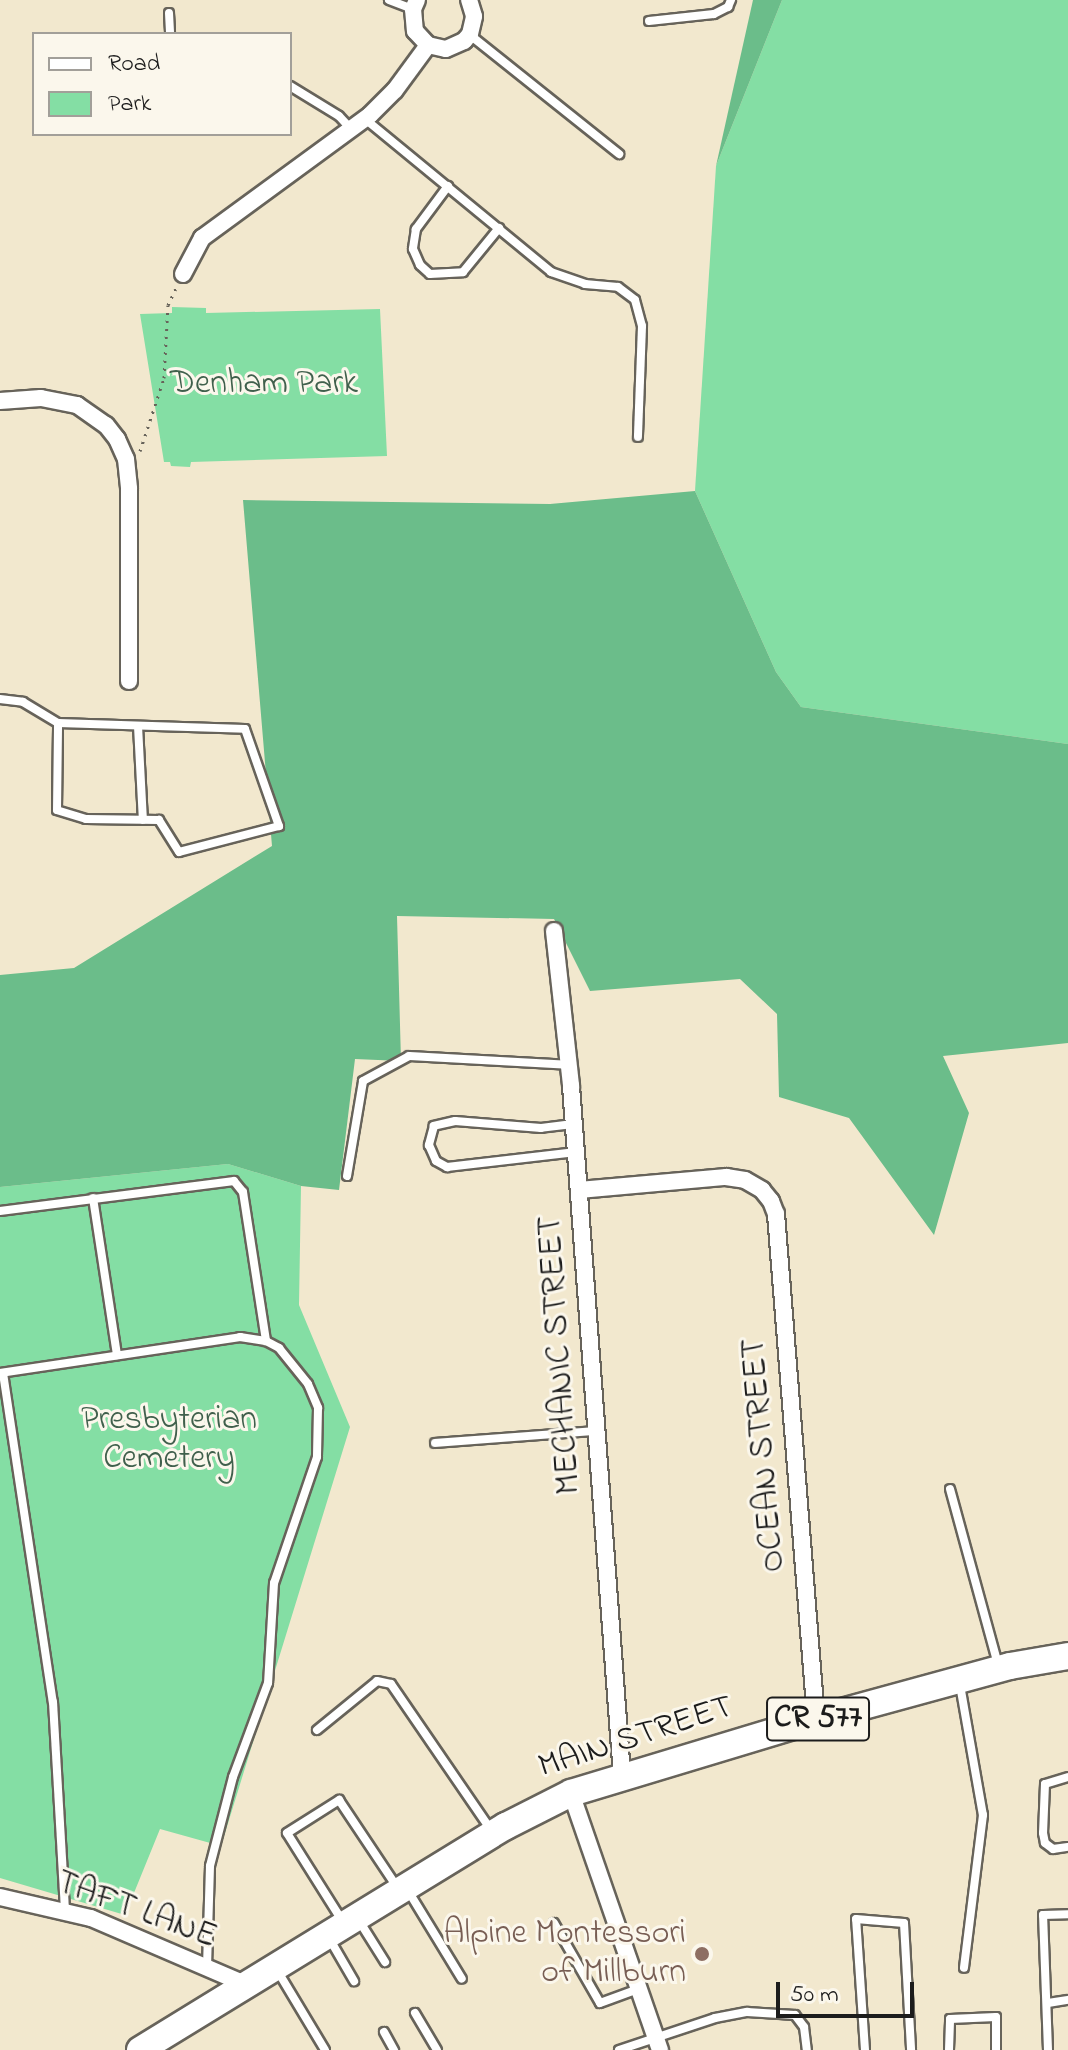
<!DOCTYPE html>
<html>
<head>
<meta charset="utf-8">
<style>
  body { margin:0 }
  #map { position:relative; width:1068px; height:2050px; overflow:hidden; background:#f2e8ce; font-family:"Indie Flower",sans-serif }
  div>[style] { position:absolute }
  .green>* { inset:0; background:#84dea4 }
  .forest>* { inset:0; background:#6bbd8a }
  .path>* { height:3px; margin-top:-1.5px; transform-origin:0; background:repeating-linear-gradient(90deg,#67635a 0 2px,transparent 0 8px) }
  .roads { filter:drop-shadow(2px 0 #67635a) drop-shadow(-2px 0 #67635a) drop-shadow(0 2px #67635a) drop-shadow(0 -2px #67635a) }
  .service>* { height:8px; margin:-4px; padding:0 4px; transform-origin:4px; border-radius:4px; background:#fff }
  .minor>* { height:16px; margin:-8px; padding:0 8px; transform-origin:8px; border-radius:8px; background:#fff }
  .primary>* { height:26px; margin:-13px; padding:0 13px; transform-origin:13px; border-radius:13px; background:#fff }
  .dots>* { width:22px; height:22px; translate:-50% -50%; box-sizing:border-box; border:4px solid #fbf7ec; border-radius:50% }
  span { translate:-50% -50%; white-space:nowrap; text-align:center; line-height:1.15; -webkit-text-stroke:6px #fbf7ec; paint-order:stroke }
  .shield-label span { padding:2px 6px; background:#fbf7ec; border:2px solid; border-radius:6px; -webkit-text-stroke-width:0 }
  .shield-label { font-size:32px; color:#1c1c1c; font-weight:700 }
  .park-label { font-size:34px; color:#40604c }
  .street-label { font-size:34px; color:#1c1c1c }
  .education-label { font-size:34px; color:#785e54 }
  .right { translate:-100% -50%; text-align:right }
  .legend { position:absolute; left:32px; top:32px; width:260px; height:104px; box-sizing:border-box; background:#fbf7ec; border:2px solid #a29f99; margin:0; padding:10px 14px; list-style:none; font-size:24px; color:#1c1c1c }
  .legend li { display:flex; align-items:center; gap:16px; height:40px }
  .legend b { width:40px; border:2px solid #a29f99 }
  .scale { position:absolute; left:776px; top:1982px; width:138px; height:36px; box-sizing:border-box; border:4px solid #1c1c1c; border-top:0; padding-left:10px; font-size:24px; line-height:28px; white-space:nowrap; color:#1c1c1c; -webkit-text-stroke:6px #fbf7ec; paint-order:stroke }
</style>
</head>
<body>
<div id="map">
  <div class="green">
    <div style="clip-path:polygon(782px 0,1068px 0,1068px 744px,801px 707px,776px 672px,695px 491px,716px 166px)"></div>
    <div style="clip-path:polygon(172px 307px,206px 308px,206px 313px,380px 309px,387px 456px,191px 462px,190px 467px,171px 466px,170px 462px,164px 462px,140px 314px,172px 313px)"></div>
    <div style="clip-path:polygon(228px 1164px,301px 1186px,299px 1305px,350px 1427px,221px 1846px,160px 1829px,125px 1915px,0 1878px,0 1187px)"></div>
  </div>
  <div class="forest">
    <div style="clip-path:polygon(753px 0,782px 0,716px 166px)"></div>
    <div style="clip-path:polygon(695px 491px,776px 672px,801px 707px,1068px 744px,1068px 1043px,943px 1056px,969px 1113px,934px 1235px,849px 1118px,779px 1097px,777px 1014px,740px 979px,590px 991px,554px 919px,397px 916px,401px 1061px,355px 1059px,339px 1190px,301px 1186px,228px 1164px,0 1187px,0 975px,74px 968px,272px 846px,243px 500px,550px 504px)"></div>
  </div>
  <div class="path">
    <div style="left:140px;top:451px;width:77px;rotate:-71.8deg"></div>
    <div style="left:164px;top:378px;width:73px;rotate:-86.9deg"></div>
    <div style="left:168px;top:305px;width:19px;rotate:-65deg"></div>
  </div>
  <div class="roads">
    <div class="service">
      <div style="left:389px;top:0;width:26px;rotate:21deg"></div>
      <div style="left:169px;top:13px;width:21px;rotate:87deg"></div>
      <div style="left:649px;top:21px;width:65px;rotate:-6.1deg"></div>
      <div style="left:714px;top:14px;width:16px;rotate:-27deg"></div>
      <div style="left:728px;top:7px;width:8px;rotate:-67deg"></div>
      <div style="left:470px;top:35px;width:191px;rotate:38.6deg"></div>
      <div style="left:290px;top:86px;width:57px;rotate:31.5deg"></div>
      <div style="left:339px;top:116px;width:18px;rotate:47deg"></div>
      <div style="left:365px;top:119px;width:241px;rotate:39.4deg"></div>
      <div style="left:551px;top:272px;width:36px;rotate:19deg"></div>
      <div style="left:585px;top:284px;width:33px;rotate:5deg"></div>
      <div style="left:618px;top:287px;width:21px;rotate:37deg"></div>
      <div style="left:635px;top:300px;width:27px;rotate:75deg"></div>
      <div style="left:642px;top:326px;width:111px;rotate:92.1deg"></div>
      <div style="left:448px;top:186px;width:54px;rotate:126.7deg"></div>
      <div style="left:416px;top:229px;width:20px;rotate:99deg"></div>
      <div style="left:413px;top:249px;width:17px;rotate:66deg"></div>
      <div style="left:420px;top:265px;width:13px;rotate:42deg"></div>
      <div style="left:430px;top:274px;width:33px;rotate:-3deg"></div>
      <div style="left:463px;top:272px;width:57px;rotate:-50.7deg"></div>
      <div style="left:0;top:699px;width:23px;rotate:7deg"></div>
      <div style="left:23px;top:702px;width:41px;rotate:31deg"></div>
      <div style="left:58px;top:723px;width:187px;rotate:1.8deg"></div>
      <div style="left:245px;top:729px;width:103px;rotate:70.7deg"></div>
      <div style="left:279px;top:826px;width:103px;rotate:165.4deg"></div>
      <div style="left:179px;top:852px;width:38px;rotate:-122deg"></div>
      <div style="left:159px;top:820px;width:73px;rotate:-179.2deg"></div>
      <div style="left:86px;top:819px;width:30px;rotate:-163deg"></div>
      <div style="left:57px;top:810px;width:87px;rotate:-89.3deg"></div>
      <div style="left:138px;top:726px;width:94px;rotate:87deg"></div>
      <div style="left:573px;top:1124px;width:32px;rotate:173deg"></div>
      <div style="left:541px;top:1128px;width:86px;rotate:-175.3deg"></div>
      <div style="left:455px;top:1121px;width:22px;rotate:167deg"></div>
      <div style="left:434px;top:1126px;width:20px;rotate:105deg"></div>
      <div style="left:429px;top:1145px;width:17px;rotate:66deg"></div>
      <div style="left:436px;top:1161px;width:13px;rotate:29deg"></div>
      <div style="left:447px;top:1167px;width:130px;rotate:-6.6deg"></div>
      <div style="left:347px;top:1176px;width:96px;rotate:-80.4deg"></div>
      <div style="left:363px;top:1081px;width:52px;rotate:-28.5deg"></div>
      <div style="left:409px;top:1056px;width:159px;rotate:3.2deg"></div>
      <div style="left:93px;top:1198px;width:159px;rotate:81.3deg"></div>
      <div style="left:0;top:1211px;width:236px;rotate:-7.3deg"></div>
      <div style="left:234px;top:1181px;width:14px;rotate:51deg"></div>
      <div style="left:243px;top:1192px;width:151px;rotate:81.2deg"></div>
      <div style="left:0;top:1373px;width:243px;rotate:-8.5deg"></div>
      <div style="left:240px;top:1337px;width:26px;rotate:9deg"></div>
      <div style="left:266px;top:1341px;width:15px;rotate:28deg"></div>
      <div style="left:279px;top:1348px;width:46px;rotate:51.1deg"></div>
      <div style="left:308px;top:1384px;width:26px;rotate:67deg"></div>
      <div style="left:318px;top:1408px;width:49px;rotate:91.2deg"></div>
      <div style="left:317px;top:1457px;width:133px;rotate:108.8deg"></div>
      <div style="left:274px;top:1583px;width:100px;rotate:93.4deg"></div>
      <div style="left:268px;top:1683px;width:100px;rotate:110.4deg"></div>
      <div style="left:233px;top:1777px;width:92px;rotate:104.5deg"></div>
      <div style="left:210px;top:1866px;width:101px;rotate:91.7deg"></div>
      <div style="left:3px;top:1373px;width:333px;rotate:81.4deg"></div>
      <div style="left:53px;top:1702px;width:210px;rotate:86.7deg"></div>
      <div style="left:435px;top:1443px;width:161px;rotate:-4.3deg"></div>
      <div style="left:950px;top:1489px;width:181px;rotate:74.7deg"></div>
      <div style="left:960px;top:1685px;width:132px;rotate:80deg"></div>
      <div style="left:983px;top:1815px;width:154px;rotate:97.1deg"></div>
      <div style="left:317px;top:1730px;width:77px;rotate:-39.2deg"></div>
      <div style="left:377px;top:1681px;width:14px;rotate:12deg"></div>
      <div style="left:391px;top:1684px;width:177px;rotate:55.6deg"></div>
      <div style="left:1068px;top:1777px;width:24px;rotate:163deg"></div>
      <div style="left:1045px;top:1784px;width:49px;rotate:92.3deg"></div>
      <div style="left:1043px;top:1833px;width:10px;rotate:79deg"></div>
      <div style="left:1045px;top:1843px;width:10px;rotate:37deg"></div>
      <div style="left:1053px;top:1849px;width:15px;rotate:-8deg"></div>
      <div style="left:407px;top:1889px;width:105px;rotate:58.6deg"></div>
      <div style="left:358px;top:1919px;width:51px;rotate:57.9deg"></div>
      <div style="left:343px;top:1922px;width:105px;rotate:-122.2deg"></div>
      <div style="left:287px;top:1833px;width:62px;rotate:-32.4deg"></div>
      <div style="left:339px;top:1800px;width:105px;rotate:56.3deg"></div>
      <div style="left:554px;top:1923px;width:92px;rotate:60.1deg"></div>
      <div style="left:600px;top:2003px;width:40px;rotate:-20.2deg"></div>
      <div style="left:329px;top:1938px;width:50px;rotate:59.8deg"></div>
      <div style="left:277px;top:1970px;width:93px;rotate:59deg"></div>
      <div style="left:1048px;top:2003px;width:20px;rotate:-9deg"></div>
      <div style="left:415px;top:2013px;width:43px;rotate:59.3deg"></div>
      <div style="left:384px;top:2032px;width:21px;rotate:61deg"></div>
      <div style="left:619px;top:2050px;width:101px;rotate:-18.4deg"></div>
      <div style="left:715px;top:2018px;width:33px;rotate:-11deg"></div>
      <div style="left:747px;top:2012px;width:48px;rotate:3.6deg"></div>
      <div style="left:795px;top:2015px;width:15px;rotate:53deg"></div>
      <div style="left:804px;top:2027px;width:23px;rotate:83deg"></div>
      <div style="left:865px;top:2050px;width:131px;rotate:-93.9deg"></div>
      <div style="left:856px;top:1919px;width:48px;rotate:4.8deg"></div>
      <div style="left:904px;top:1923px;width:127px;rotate:86.8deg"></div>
      <div style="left:949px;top:2050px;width:31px;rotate:-88deg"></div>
      <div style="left:950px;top:2019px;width:46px;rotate:-2.5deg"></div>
      <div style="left:996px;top:2017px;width:33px;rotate:90deg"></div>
      <div style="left:1048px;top:2050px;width:135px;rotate:-92.1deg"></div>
      <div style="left:1043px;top:1915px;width:25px;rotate:-2deg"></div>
    </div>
    <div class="minor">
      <div style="left:417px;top:0;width:10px;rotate:114deg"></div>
      <div style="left:413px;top:9px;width:22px;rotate:85deg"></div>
      <div style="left:415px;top:31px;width:19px;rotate:47deg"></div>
      <div style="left:428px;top:45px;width:18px;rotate:13deg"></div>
      <div style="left:446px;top:49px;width:20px;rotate:-24deg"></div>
      <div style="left:464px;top:41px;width:9px;rotate:-49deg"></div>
      <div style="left:470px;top:34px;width:18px;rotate:-77deg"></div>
      <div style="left:474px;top:16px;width:17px;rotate:-107deg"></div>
      <div style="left:183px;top:274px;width:41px;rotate:-62.2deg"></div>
      <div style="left:202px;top:238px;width:208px;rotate:-36.2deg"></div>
      <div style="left:370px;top:115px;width:35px;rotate:-45deg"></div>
      <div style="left:395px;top:90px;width:56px;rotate:-53.7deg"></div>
      <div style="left:0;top:401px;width:41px;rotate:-4.2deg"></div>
      <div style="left:41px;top:398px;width:37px;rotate:11deg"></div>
      <div style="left:77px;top:405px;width:35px;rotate:35deg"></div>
      <div style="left:106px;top:425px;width:18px;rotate:52deg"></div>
      <div style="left:117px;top:439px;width:22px;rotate:66deg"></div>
      <div style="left:126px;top:459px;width:30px;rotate:84deg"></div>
      <div style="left:129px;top:489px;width:192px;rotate:90deg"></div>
      <div style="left:554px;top:931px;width:156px;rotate:83.7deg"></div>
      <div style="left:571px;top:1086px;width:692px;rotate:85.77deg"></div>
      <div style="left:579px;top:1190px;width:148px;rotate:-5.1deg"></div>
      <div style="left:726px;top:1177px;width:19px;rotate:9deg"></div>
      <div style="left:745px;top:1180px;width:20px;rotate:30deg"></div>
      <div style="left:762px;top:1190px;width:14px;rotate:51deg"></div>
      <div style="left:771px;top:1201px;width:14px;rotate:69deg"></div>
      <div style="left:776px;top:1214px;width:507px;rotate:85.47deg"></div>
      <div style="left:571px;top:1793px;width:272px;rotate:70.9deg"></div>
      <div style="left:0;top:1897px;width:93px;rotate:13deg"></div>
      <div style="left:91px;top:1918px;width:173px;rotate:23.2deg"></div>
    </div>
    <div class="primary">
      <div style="left:140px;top:2050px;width:429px;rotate:-31.5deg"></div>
      <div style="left:506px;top:1826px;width:73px;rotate:-26.9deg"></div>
      <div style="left:571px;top:1793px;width:256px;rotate:-16.8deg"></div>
      <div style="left:816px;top:1719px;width:201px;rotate:-15.3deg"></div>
      <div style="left:1010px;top:1666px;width:59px;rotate:-9.8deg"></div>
    </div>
  </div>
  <div class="dots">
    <div style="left:702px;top:1954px;background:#8d6e63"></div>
  </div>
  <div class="shield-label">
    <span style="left:818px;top:1719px">CR 577</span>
  </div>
  <div class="park-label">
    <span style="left:264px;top:385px">Denham Park</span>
    <span style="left:169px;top:1440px">Presbyterian<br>Cemetery</span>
  </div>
  <div class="street-label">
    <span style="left:561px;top:1355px;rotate:-94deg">MECHANIC STREET</span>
    <span style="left:765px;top:1455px;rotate:-95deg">OCEAN STREET</span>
    <span style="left:636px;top:1738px;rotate:-18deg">MAIN STREET</span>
    <span style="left:136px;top:1911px;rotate:20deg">TAFT LANE</span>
  </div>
  <div class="education-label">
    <span class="right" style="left:686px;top:1954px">Alpine Montessori<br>of Millburn</span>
  </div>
  <ul class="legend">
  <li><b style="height:10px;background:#fff"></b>Road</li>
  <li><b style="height:22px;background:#84dea4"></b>Park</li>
  </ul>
  <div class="scale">50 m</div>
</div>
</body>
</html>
